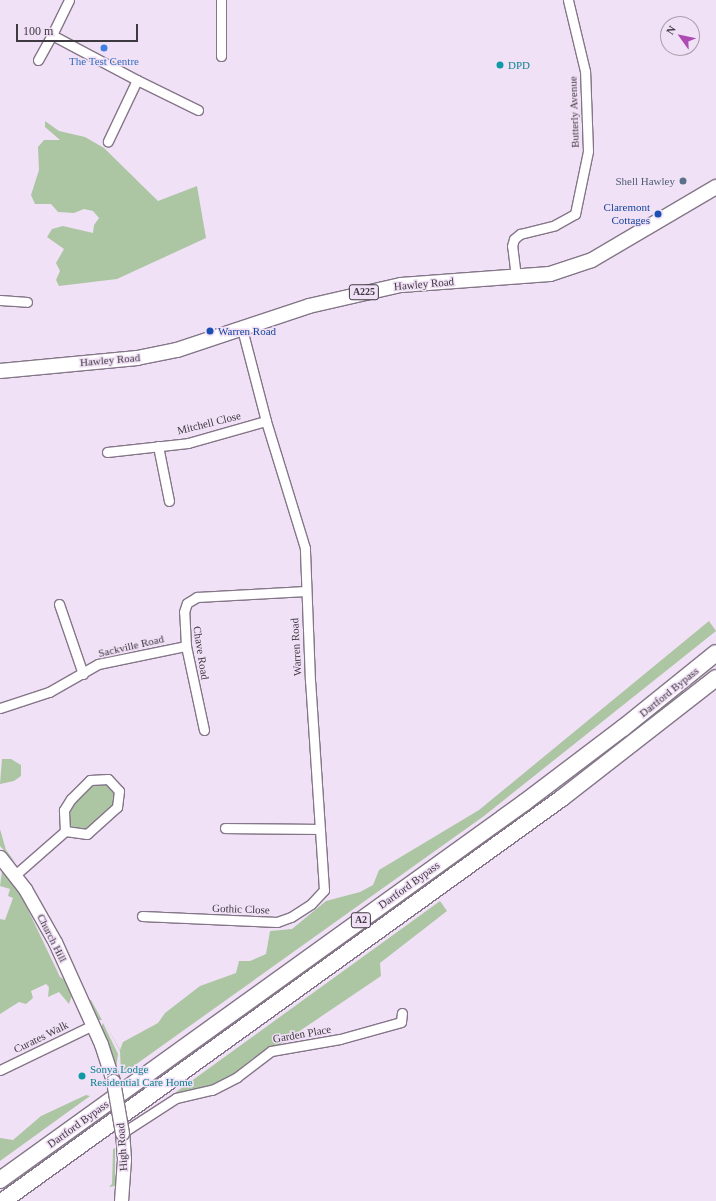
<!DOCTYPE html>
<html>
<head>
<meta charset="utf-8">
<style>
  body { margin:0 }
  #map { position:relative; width:716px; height:1201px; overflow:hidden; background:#f1e1f6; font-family:"Times New Roman",serif }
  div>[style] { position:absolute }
  .green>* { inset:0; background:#acc6a3 }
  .roads { filter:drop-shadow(1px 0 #847688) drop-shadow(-1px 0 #847688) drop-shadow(0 1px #847688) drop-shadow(0 -1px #847688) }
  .street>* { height:9px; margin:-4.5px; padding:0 4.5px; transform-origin:4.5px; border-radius:4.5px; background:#fff }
  .secondary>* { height:13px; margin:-6.5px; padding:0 6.5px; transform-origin:6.5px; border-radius:6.5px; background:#fff }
  .primary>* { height:14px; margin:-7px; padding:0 7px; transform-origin:7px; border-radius:7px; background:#fff }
  .highway>* { height:16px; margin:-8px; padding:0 8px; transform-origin:8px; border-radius:8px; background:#fff }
  .bridges { filter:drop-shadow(1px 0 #847688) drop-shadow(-1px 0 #847688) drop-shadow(0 1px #847688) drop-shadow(0 -1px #847688) }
  .secondary-bridge>* { height:13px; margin:-6.5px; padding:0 6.5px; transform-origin:6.5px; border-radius:6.5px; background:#fff }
  .dots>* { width:11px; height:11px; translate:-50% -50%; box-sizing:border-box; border:2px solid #f1e1f6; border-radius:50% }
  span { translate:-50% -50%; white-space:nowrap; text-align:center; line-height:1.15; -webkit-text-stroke:3px #f1e1f6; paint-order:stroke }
  .shield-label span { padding:1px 3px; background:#f1e1f6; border:1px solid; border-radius:3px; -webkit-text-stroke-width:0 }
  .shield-label { font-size:10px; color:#3f3941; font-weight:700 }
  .shop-label { font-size:11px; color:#366cbe }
  .culture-label { font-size:11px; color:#0d838f }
  .left { translate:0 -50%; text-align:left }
  .street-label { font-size:11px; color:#3f3941 }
  .service-label { font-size:11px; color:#4e5e75 }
  .right { translate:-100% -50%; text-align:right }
  .transit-label { font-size:11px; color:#164399 }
  .north { position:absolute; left:660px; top:16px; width:40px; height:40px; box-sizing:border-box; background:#f1e1f6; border:1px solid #aa9eae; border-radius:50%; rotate:303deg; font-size:11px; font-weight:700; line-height:16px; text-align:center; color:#3f3941 }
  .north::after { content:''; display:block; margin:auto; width:14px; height:18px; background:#ad4bb2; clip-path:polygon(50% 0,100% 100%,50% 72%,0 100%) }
  .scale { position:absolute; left:16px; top:24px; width:122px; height:18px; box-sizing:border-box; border:2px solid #3f3941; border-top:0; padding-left:5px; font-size:12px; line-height:14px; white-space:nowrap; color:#3f3941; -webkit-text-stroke:3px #f1e1f6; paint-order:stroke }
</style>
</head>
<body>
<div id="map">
  <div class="green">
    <div style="clip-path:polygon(45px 121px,59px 131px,85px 137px,104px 148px,158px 201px,197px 186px,206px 238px,117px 279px,59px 286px,56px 280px,60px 271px,56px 263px,64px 249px,47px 237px,52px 229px,63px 226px,93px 233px,94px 225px,99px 218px,93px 211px,84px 209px,74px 213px,58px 212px,51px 204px,35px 204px,31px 195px,39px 170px,38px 147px,44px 140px,60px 140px,45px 127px)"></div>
    <div style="clip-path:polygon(709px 621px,716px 631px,484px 816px,121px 1075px,120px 1051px,105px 1023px,120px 1050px,123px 1042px,158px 1023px,165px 1013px,200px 986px,236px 973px,239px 961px,250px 961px,266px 954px,270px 931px,292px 929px,326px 901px,360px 892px,373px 885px,379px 870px,479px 810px)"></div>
    <div style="clip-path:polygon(2px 759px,11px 759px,21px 765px,21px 776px,14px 781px,0 784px)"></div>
    <div style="clip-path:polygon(93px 782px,104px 782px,115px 794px,113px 807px,86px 831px,74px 830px,68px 820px,69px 806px)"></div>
    <div style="clip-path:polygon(0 829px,6px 850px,16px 863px,0 846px)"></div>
    <div style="clip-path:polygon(2px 871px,19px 891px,60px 977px,65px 980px,72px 995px,69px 1004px,59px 992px,48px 997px,49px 987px,46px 984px,31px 991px,33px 998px,26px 1004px,19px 1002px,0 1014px,0 919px,5px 920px,13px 898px,8px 896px,10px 889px,0 886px)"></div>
    <div style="clip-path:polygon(440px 901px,447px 911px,380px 963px,381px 976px,276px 1047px,253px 1058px,224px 1082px,172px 1095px)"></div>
    <div style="clip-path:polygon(91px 1000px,102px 1020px,97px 1020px,88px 1001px)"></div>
    <div style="clip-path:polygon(103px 1023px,118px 1054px,116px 1069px,100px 1029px)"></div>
    <div style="clip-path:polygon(86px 1095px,90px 1096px,0 1161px,0 1138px,13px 1140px,41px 1116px)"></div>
    <div style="clip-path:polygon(115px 1148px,115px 1186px,109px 1187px,112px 1184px,113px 1149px)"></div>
  </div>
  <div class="roads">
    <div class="street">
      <div style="left:69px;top:0;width:39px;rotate:116deg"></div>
      <div style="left:52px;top:35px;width:96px;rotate:27.9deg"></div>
      <div style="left:137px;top:80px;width:68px;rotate:115.4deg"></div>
      <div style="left:221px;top:56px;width:56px;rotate:-90deg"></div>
      <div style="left:38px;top:60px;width:29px;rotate:-61deg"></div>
      <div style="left:137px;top:80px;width:68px;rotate:26.2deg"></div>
      <div style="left:516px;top:277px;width:31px;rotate:-97deg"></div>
      <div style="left:512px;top:246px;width:7px;rotate:-74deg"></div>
      <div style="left:514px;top:239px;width:8px;rotate:-40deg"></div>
      <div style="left:520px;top:234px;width:36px;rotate:-14deg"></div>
      <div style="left:555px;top:225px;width:23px;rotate:-29deg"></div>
      <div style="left:575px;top:214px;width:64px;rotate:-78.3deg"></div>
      <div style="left:588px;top:151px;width:80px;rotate:-92.1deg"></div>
      <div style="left:585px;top:71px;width:73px;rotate:-103.5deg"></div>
      <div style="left:0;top:300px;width:27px;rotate:4deg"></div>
      <div style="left:158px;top:446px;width:56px;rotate:78.7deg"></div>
      <div style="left:107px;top:452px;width:81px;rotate:-6.3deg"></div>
      <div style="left:188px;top:443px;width:81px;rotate:-15.8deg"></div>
      <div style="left:59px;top:604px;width:74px;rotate:71.1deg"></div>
      <div style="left:0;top:708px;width:52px;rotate:-18.1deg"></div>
      <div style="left:49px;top:692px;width:56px;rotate:-29.7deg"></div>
      <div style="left:98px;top:664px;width:90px;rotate:-11.6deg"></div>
      <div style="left:204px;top:730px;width:86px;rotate:-102.1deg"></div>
      <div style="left:186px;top:646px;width:34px;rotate:-93deg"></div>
      <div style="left:184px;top:612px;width:9px;rotate:-72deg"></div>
      <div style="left:187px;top:603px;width:12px;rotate:-31deg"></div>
      <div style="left:197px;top:597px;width:109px;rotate:-3.2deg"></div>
      <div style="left:225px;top:828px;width:94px;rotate:0.6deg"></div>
      <div style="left:15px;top:875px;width:67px;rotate:-41.3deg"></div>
      <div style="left:65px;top:831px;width:21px;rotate:-93deg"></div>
      <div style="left:64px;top:810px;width:13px;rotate:-58deg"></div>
      <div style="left:71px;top:799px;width:27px;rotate:-45deg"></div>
      <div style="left:90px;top:780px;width:18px;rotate:-3deg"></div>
      <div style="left:108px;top:779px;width:16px;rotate:47deg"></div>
      <div style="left:119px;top:791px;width:16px;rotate:97deg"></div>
      <div style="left:117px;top:807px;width:40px;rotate:138deg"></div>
      <div style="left:87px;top:834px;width:22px;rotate:-172deg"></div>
      <div style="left:142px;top:916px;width:135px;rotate:2.5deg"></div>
      <div style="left:277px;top:922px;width:15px;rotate:-20deg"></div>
      <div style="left:291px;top:917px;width:24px;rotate:-33deg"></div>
      <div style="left:311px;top:904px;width:19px;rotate:-47deg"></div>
      <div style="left:324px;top:890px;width:209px;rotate:-93.8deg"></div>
      <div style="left:310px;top:681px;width:133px;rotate:-92.2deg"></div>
      <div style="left:305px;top:548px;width:133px;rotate:-107.1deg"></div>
      <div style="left:266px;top:421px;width:95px;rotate:-104.6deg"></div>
      <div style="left:0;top:1070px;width:103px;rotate:-25.8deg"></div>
      <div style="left:122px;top:1133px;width:64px;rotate:-32.9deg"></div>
      <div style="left:176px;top:1098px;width:37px;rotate:-13deg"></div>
      <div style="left:212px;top:1090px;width:28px;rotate:-27deg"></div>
      <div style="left:237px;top:1077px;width:43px;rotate:-37.4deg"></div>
      <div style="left:271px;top:1051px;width:70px;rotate:-9.9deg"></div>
      <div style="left:340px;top:1039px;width:63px;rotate:-15.6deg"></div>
      <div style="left:401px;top:1022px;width:9px;rotate:-84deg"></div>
    </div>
    <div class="secondary">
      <div style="left:0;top:857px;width:41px;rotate:52deg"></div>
      <div style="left:25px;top:889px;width:61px;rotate:60.5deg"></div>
      <div style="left:55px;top:942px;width:112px;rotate:65.7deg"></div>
      <div style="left:101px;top:1044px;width:39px;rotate:72deg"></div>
      <div style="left:121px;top:1201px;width:42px;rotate:-85.9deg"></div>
      <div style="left:124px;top:1159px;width:26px;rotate:-94deg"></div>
    </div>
    <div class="primary">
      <div style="left:0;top:371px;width:138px;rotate:-5.4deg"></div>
      <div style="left:137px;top:358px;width:41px;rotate:-11.3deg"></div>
      <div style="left:177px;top:350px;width:139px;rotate:-18.4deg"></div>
      <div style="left:309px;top:306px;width:94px;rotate:-12.9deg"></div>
      <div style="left:401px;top:285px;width:149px;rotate:-4.2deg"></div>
      <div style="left:550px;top:274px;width:44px;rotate:-18.4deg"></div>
      <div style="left:592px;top:260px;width:144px;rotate:-30.5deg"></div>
    </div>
    <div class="highway">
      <div style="left:0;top:1180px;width:647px;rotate:-35.75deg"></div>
      <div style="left:525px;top:802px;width:123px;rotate:-37.1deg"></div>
      <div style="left:623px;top:728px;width:119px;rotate:-38.9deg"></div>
      <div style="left:3px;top:1201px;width:689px;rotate:-35.79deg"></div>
      <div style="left:562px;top:798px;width:195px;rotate:-37.9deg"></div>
    </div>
  </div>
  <div class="bridges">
    <div class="secondary-bridge">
      <div style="left:113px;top:1081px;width:53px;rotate:80.2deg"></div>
    </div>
  </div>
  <div class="dots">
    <div style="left:104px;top:48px;background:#3f7fe0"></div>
    <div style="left:500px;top:65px;background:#0f9aa8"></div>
    <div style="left:683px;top:181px;background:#5c6f8a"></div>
    <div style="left:658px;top:214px;background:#1a4fb4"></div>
    <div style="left:210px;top:331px;background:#1a4fb4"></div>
    <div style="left:82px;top:1076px;background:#0f9aa8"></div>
  </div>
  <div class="shield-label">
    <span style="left:364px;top:292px">A225</span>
    <span style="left:361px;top:920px">A2</span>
  </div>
  <div class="shop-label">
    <span style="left:104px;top:61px">The Test Centre</span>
  </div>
  <div class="culture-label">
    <span class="left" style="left:508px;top:65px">DPD</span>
    <span class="left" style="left:90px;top:1076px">Sonya Lodge<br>Residential Care Home</span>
  </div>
  <div class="street-label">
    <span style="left:574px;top:112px;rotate:-92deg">Butterly Avenue</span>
    <span style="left:424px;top:284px;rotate:-5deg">Hawley Road</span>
    <span style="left:110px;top:360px;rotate:-5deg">Hawley Road</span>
    <span style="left:209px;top:423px;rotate:-14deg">Mitchell Close</span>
    <span style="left:131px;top:646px;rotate:-13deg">Sackville Road</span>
    <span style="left:296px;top:647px;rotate:-93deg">Warren Road</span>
    <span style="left:201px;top:653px;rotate:81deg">Chave Road</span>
    <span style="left:669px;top:692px;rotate:-39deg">Dartford Bypass</span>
    <span style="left:409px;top:885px;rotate:-36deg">Dartford Bypass</span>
    <span style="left:241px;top:909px;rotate:2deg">Gothic Close</span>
    <span style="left:52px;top:938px;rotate:63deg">Church Hill</span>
    <span style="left:302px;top:1034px;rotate:-10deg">Garden Place</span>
    <span style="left:41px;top:1037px;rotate:-26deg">Curates Walk</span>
    <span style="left:78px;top:1124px;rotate:-36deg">Dartford Bypass</span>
    <span style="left:122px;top:1147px;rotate:-94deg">High Road</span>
  </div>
  <div class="service-label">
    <span class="right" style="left:675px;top:181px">Shell Hawley</span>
  </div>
  <div class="transit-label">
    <span class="right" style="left:650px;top:214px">Claremont<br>Cottages</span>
    <span class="left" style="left:218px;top:331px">Warren Road</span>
  </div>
  <div class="north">N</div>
  <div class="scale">100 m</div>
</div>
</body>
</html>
